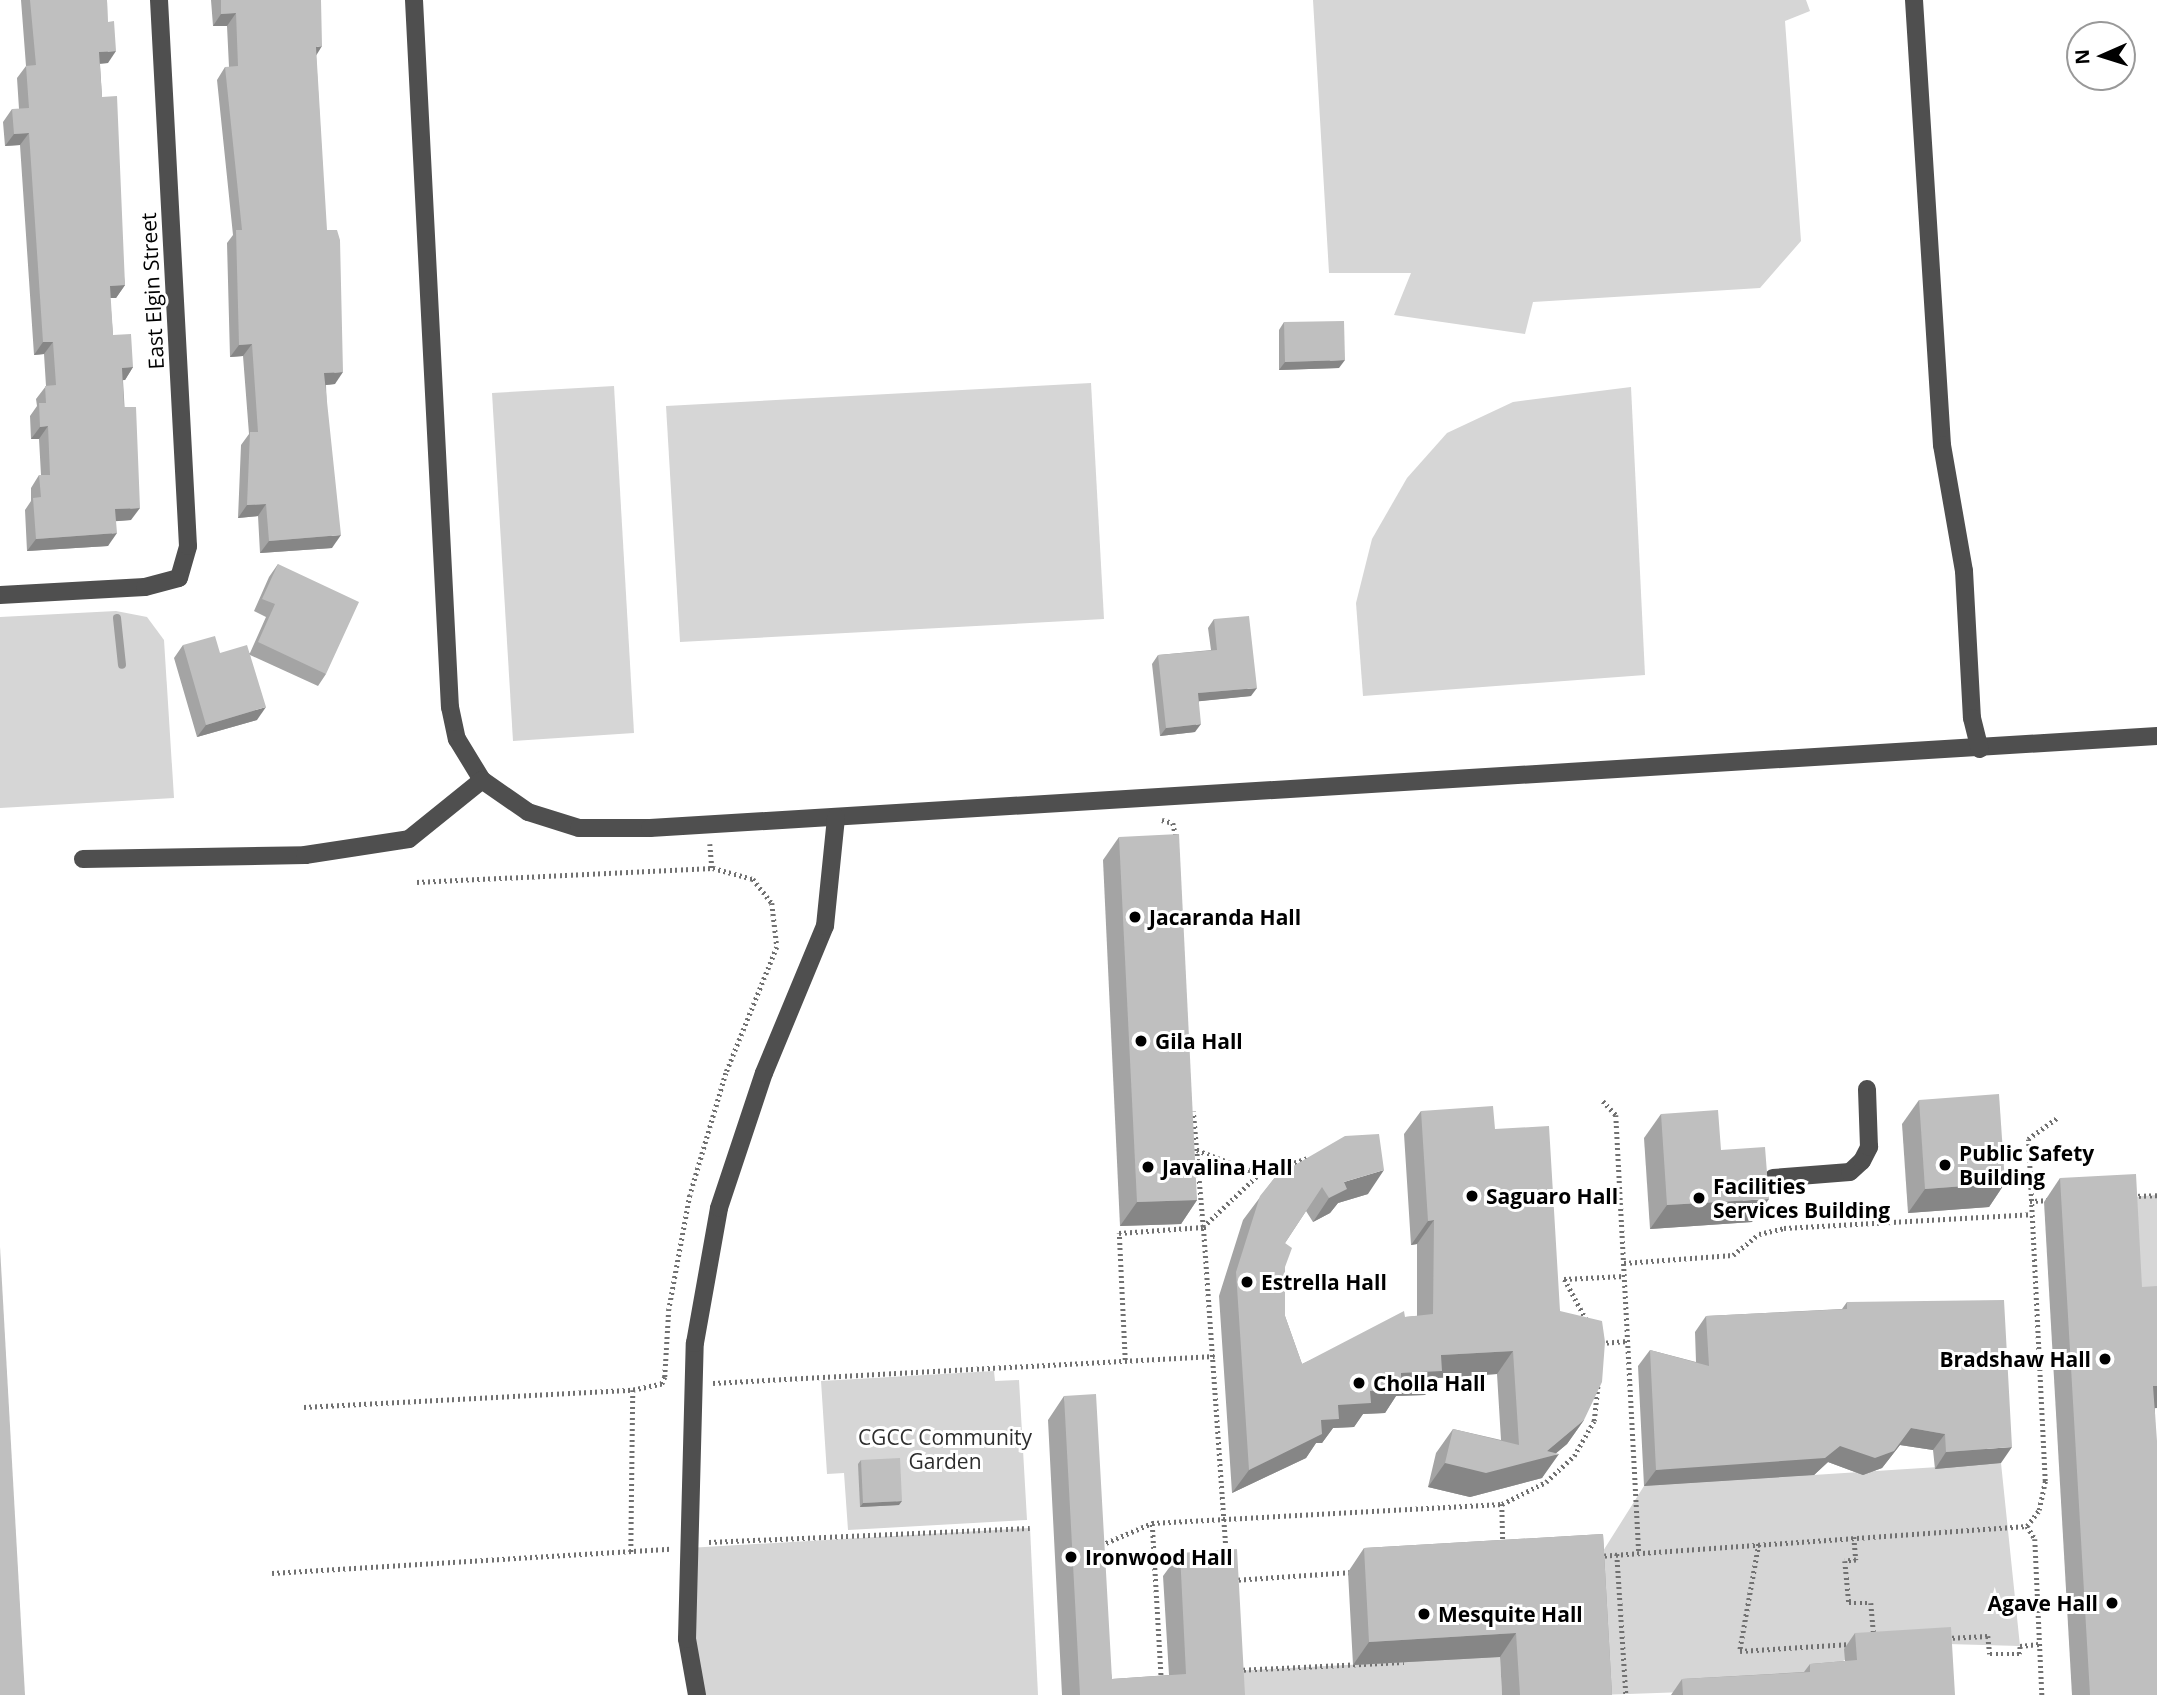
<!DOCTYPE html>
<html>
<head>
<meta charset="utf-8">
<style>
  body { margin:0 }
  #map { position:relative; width:2157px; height:1695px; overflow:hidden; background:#fff; font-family:"Open Sans",sans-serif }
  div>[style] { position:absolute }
  .green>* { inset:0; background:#d6d6d6 }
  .stream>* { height:8px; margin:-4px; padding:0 4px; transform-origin:4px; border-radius:4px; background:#9d9d9d }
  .path>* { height:4.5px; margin-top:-2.25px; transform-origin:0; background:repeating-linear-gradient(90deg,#717171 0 2px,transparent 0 5.5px) }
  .minor>* { height:18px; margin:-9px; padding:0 9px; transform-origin:9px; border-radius:9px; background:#4f4f4f }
  .wall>* { inset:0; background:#a4a4a4 }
  .shaded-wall>* { inset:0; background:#868686 }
  .building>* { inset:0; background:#bfbfbf }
  .dots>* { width:19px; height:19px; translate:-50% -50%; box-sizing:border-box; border:4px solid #fff; border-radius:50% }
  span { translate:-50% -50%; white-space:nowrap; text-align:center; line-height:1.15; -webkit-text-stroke:6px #fff; paint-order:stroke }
  .street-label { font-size:21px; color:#000 }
  .poi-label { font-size:21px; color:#000; font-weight:700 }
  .left { translate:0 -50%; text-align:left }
  .right { translate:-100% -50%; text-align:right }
  .park-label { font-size:21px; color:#2d2d2d }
  .north { position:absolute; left:2066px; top:21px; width:70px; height:70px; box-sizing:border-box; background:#fff; border:2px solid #999; border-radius:50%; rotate:267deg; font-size:19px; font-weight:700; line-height:28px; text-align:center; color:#000 }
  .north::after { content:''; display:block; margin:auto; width:24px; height:32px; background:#000; clip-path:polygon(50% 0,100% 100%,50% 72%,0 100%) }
</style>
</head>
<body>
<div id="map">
  <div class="green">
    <div style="clip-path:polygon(1806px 0,1810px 11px,1785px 21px,1801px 241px,1760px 288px,1533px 302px,1525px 334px,1394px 315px,1411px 273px,1329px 273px,1313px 0)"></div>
    <div style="clip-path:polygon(1091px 383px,1104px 619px,680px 642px,666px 406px)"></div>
    <div style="clip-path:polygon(614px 386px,634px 733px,513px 741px,492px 393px)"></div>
    <div style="clip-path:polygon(1631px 387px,1645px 675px,1363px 696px,1356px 603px,1372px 539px,1407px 478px,1447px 433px,1513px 402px)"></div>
    <div style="clip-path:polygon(116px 611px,147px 617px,164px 640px,174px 798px,0 808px,0 617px)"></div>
    <div style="clip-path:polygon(2157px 1195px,2157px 1309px,2125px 1311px,2119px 1198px)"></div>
    <div style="clip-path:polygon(994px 1371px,995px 1381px,1019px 1380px,1027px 1520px,848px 1530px,844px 1473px,827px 1474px,821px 1381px)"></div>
    <div style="clip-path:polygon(2001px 1463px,2020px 1646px,1874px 1642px,1799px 1688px,1599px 1695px,1593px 1567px,1644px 1486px)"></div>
    <div style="clip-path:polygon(1030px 1528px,1038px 1695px,698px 1695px,688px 1548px)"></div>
    <div style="clip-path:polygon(1500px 1657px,1502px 1695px,1235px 1695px,1234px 1671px)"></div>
  </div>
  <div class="stream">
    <div style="left:117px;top:618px;width:47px;rotate:83.9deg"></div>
  </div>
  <div class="path">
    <div style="left:1162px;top:820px;width:11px;rotate:15deg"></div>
    <div style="left:1173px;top:823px;width:14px;rotate:78deg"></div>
    <div style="left:710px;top:844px;width:24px;rotate:85deg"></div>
    <div style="left:417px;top:882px;width:296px;rotate:-2.7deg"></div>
    <div style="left:713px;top:868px;width:41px;rotate:15.4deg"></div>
    <div style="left:753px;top:879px;width:31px;rotate:52deg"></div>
    <div style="left:772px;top:903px;width:44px;rotate:83.5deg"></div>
    <div style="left:777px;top:947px;width:136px;rotate:112deg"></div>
    <div style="left:726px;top:1073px;width:127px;rotate:106.4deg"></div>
    <div style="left:690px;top:1195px;width:116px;rotate:100.4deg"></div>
    <div style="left:669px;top:1309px;width:68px;rotate:93.4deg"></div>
    <div style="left:665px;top:1377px;width:8px;rotate:113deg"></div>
    <div style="left:662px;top:1384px;width:30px;rotate:168deg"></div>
    <div style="left:1603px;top:1101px;width:19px;rotate:47deg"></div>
    <div style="left:1616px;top:1115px;width:438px;rotate:87deg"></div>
    <div style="left:1197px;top:1150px;width:67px;rotate:20.9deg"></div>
    <div style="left:2133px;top:1196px;width:24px;rotate:-2deg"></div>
    <div style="left:2030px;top:1201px;width:21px;rotate:-3deg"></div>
    <div style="left:1624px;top:1263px;width:109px;rotate:-4.2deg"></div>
    <div style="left:1733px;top:1255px;width:33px;rotate:-39deg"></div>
    <div style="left:1759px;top:1234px;width:26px;rotate:-13deg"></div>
    <div style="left:1784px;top:1228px;width:247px;rotate:-3.2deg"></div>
    <div style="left:1586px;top:1320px;width:47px;rotate:-118.2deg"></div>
    <div style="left:1564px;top:1279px;width:60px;rotate:-2.9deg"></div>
    <div style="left:1601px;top:1343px;width:27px;rotate:-4deg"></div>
    <div style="left:1125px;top:1360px;width:127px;rotate:-92.7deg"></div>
    <div style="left:1119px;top:1233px;width:84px;rotate:-4.1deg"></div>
    <div style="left:1203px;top:1227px;width:116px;rotate:-94.9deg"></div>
    <div style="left:713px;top:1383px;width:502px;rotate:-3.08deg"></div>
    <div style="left:304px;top:1407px;width:329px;rotate:-3deg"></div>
    <div style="left:633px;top:1390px;width:162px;rotate:90.7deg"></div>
    <div style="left:1502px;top:1504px;width:49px;rotate:-26.6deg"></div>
    <div style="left:1546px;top:1482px;width:38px;rotate:-43deg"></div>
    <div style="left:1574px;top:1456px;width:40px;rotate:-60.3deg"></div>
    <div style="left:1594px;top:1421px;width:36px;rotate:-84deg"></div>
    <div style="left:2027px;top:1526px;width:20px;rotate:-53deg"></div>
    <div style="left:2039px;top:1510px;width:30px;rotate:-78deg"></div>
    <div style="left:2045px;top:1481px;width:342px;rotate:-92.8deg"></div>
    <div style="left:2028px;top:1139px;width:37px;rotate:-36deg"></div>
    <div style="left:1854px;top:1537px;width:23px;rotate:85deg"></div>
    <div style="left:1856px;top:1560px;width:11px;rotate:175deg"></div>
    <div style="left:1845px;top:1561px;width:42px;rotate:84.6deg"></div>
    <div style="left:1849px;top:1603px;width:22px"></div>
    <div style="left:1871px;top:1603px;width:33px;rotate:85deg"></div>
    <div style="left:709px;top:1542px;width:321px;rotate:-2.5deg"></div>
    <div style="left:1759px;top:1544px;width:109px;rotate:100.1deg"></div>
    <div style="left:1740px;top:1651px;width:111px;rotate:-3.6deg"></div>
    <div style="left:1101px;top:1545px;width:56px;rotate:-23.3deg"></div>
    <div style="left:1226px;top:1554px;width:328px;rotate:-94deg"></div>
    <div style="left:1203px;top:1227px;width:76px;rotate:-43.4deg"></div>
    <div style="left:1258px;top:1175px;width:53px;rotate:-18.8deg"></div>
    <div style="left:1617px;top:1554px;width:141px;rotate:86.3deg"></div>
    <div style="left:1599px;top:1556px;width:429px;rotate:-4deg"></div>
    <div style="left:2027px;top:1526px;width:15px;rotate:58deg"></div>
    <div style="left:2035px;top:1539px;width:156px;rotate:87.4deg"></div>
    <div style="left:272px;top:1573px;width:399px;rotate:-3.5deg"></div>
    <div style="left:1233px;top:1580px;width:120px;rotate:-3.8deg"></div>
    <div style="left:1947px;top:1638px;width:41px;rotate:-2.8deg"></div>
    <div style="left:1988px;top:1636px;width:18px;rotate:84deg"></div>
    <div style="left:1990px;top:1654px;width:29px"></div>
    <div style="left:2019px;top:1654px;width:8px;rotate:-83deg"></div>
    <div style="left:2020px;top:1646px;width:19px;rotate:-6deg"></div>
    <div style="left:1238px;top:1670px;width:166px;rotate:-2.8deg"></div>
    <div style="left:1161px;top:1680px;width:157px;rotate:-93.3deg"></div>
    <div style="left:1152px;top:1523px;width:351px;rotate:-3.1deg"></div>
    <div style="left:1502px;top:1504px;width:40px;rotate:88.6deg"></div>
  </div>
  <div class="minor">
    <div style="left:414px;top:0;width:708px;rotate:87.09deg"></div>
    <div style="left:450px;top:707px;width:33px;rotate:78deg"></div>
    <div style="left:457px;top:739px;width:48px;rotate:58.6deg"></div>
    <div style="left:482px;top:780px;width:56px;rotate:34.8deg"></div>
    <div style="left:528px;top:812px;width:53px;rotate:17.4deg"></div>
    <div style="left:579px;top:828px;width:71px"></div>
    <div style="left:650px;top:828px;width:1510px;rotate:-3.49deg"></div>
    <div style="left:1914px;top:0;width:446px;rotate:86.4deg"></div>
    <div style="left:1942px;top:445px;width:128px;rotate:80.1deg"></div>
    <div style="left:1964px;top:571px;width:147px;rotate:86.9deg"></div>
    <div style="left:1972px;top:718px;width:32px;rotate:76deg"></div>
    <div style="left:0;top:595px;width:145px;rotate:-3.2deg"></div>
    <div style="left:145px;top:587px;width:35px;rotate:-15deg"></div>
    <div style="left:179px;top:578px;width:33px;rotate:-74deg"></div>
    <div style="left:188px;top:546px;width:547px;rotate:-93.04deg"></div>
    <div style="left:83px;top:859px;width:222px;rotate:-1deg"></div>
    <div style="left:305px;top:855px;width:105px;rotate:-8.7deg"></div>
    <div style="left:409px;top:839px;width:94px;rotate:-38.9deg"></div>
    <div style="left:1773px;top:1178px;width:77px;rotate:-4.5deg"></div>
    <div style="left:1850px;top:1172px;width:16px;rotate:-43deg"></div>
    <div style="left:1862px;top:1161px;width:16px;rotate:-63deg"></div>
    <div style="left:1869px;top:1147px;width:58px;rotate:-92deg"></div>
    <div style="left:697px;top:1695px;width:57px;rotate:-100.1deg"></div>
    <div style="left:687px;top:1639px;width:296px;rotate:-88.5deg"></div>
    <div style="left:695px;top:1343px;width:137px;rotate:-79.9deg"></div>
    <div style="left:719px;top:1208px;width:142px;rotate:-71.6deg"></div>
    <div style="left:764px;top:1073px;width:159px;rotate:-67.5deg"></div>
    <div style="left:825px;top:926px;width:109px;rotate:-84.2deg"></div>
  </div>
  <div class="wall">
    <div style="clip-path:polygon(21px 0,107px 0,108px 63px,100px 64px,102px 97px,125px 285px,116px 298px,110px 298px,113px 335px,133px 367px,125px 380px,123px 380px,131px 520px,116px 521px,108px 546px,27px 551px,25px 510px,31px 501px,31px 488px,39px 475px,41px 475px,39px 439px,31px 439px,30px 416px,37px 406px,36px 399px,46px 386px,44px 354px,34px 355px,20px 145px,5px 146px,3px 122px,12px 109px,19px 109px,17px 78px,26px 66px)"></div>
    <div style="clip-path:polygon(211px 0,321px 0,316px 55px,335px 384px,326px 385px,332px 548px,260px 553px,258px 516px,238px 518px,241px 445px,249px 434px,243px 356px,230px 357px,227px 243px,233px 235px,217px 80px,225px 67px,229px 67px,227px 26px,213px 26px)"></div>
    <div style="clip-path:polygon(1284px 322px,1339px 368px,1279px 370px,1279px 330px)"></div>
    <div style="clip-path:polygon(278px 564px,326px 674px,318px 686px,250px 655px,257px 720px,197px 737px,174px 658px,183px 645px,220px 653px,250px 653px,266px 617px,254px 611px,269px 577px)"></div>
    <div style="clip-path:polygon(1214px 619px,1251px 696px,1199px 701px,1195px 732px,1160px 736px,1152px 664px,1158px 655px,1211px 650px,1208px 628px)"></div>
    <div style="clip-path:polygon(1119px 837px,1197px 1200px,1181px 1224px,1120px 1226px,1103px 860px)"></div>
    <div style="clip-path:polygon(1919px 1100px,2005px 1183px,1989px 1207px,1908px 1213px,1902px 1124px)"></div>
    <div style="clip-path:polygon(1421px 1111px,1495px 1129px,1560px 1311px,1584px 1420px,1567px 1444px,1556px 1453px,1542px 1478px,1470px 1497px,1428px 1487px,1436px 1453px,1453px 1429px,1501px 1440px,1497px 1374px,1437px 1378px,1425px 1395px,1396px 1396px,1385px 1413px,1363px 1414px,1354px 1427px,1333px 1428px,1322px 1443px,1316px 1443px,1306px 1458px,1232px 1493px,1219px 1296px,1243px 1220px,1276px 1176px,1368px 1194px,1338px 1203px,1330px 1213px,1313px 1222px,1306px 1211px,1285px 1243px,1285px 1316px,1302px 1364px,1405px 1317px,1417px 1316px,1417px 1244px,1411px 1245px,1404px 1134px)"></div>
    <div style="clip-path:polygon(1661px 1114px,1721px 1150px,1752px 1222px,1650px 1229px,1644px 1138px)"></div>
    <div style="clip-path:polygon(2060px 1178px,2142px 1287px,2155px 1409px,2157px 1695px,2072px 1695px,2044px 1202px)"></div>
    <div style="clip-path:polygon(1847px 1302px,2001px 1463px,1935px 1469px,1933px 1450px,1900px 1445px,1882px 1468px,1863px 1475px,1828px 1462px,1814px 1475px,1644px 1486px,1638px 1366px,1650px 1350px,1696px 1362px,1695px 1332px,1706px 1316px,1842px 1309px)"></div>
    <div style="clip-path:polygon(1064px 1396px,1112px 1679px,1169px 1675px,1163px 1576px,1180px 1553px,1245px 1695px,1062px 1695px,1048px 1420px)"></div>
    <div style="clip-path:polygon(861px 1460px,899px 1505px,860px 1507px,858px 1464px)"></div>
    <div style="clip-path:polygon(1603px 1534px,1612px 1695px,1502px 1695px,1500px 1657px,1353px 1665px,1348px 1572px,1364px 1548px)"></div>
    <div style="clip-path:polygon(1855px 1633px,1955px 1695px,1671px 1695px,1682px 1679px,1804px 1672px,1810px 1664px,1845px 1661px,1844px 1649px)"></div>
  </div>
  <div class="shaded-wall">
    <div style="clip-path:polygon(236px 13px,227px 26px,213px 26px,221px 14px)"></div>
    <div style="clip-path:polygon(322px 46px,314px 59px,316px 47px)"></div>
    <div style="clip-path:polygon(116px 51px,108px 63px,90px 64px,99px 52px)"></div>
    <div style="clip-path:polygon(29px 133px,20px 145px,5px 146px,14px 134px)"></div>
    <div style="clip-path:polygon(125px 285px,116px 298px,101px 298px,110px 286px)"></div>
    <div style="clip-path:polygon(43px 342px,53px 342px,44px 354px,34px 355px)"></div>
    <div style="clip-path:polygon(252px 344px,243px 356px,230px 357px,239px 345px)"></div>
    <div style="clip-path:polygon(1345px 360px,1339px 368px,1279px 370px,1285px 362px)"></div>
    <div style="clip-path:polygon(133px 367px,125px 380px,114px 381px,122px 368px)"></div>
    <div style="clip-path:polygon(343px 372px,335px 384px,316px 386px,324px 373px)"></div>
    <div style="clip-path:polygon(48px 426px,39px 439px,31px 439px,40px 427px)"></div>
    <div style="clip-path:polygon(266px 504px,258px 516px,238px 518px,247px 505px)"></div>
    <div style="clip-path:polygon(140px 508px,131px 520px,106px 522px,115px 509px)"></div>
    <div style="clip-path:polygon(117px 533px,108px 546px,27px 551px,36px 539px)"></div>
    <div style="clip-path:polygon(341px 535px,332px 548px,260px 553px,269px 541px)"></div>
    <div style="clip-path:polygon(1257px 688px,1251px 696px,1192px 702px,1198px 693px)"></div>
    <div style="clip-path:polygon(266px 707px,257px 720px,197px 737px,206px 725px)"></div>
    <div style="clip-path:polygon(1201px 724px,1195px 732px,1160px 736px,1166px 728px)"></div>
    <div style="clip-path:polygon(1384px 1170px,1368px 1194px,1338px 1203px,1330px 1213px,1313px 1222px,1329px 1198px,1344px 1182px)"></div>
    <div style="clip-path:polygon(2005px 1183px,1989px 1207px,1908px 1213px,1925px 1189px)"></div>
    <div style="clip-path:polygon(1769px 1199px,1752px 1222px,1650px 1229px,1667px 1205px)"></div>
    <div style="clip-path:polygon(1197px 1200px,1181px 1224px,1120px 1226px,1137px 1202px)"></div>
    <div style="clip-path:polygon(1434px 1220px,1417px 1244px,1411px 1245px,1428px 1221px)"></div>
    <div style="clip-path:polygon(1513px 1351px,1497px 1374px,1437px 1378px,1425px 1395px,1396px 1396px,1385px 1413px,1363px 1414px,1354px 1427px,1333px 1428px,1322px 1443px,1316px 1443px,1306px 1458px,1232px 1493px,1249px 1470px,1321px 1420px,1338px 1405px,1370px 1391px,1401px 1373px,1441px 1355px)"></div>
    <div style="clip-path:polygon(2153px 1386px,2157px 1386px,2157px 1408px,2136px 1410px)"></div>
    <div style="clip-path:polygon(1584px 1420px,1567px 1444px,1554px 1455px,1559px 1454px,1542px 1478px,1470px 1497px,1428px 1487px,1445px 1463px,1547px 1451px)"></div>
    <div style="clip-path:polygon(1911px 1428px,1945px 1434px,1933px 1450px,1900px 1445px,1882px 1468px,1863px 1475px,1828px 1462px,1814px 1475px,1644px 1486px,1656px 1470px,1840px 1446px)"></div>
    <div style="clip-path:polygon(2012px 1447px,2001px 1463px,1935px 1469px,1946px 1452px)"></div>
    <div style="clip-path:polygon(902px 1501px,899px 1505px,860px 1507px,863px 1503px)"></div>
    <div style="clip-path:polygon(1516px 1633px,1500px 1657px,1353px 1665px,1369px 1642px)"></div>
  </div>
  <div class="building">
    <div style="clip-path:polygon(30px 0,107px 0,108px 22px,114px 21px,116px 51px,99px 52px,102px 97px,117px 96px,125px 285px,110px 286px,113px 335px,131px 334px,133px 367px,122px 368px,124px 407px,136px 407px,140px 508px,115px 509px,117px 533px,36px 539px,33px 498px,41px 497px,39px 475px,50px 475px,48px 426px,40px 427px,39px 403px,46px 403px,45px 386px,56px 385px,53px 342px,43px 342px,29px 133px,14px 134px,12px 109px,29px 108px,26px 66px,36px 65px)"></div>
    <div style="clip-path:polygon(221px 0,321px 0,322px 46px,316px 47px,327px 230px,337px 230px,340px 240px,343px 372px,324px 373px,341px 535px,269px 541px,266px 504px,247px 505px,250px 432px,258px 432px,252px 344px,239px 345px,236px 230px,242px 230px,225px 67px,238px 66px,236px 13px,221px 14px)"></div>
    <div style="clip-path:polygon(1344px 321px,1345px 360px,1285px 362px,1284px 322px)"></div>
    <div style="clip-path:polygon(278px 564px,359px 602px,326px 674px,258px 642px,275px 604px,262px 599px)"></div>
    <div style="clip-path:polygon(1249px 616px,1257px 688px,1198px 693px,1201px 724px,1166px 728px,1158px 655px,1217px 650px,1214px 619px)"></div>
    <div style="clip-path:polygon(215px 636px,220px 653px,247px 645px,266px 707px,206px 725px,183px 645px)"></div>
    <div style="clip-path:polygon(1179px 834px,1197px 1200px,1137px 1202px,1119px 837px)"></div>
    <div style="clip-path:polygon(1999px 1094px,2005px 1183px,1925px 1189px,1919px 1100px)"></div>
    <div style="clip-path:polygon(1493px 1106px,1495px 1129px,1549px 1126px,1560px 1311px,1602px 1321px,1605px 1342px,1602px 1382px,1584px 1420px,1547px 1451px,1559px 1454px,1486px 1473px,1445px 1463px,1453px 1429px,1519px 1445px,1513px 1351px,1441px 1355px,1442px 1371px,1401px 1373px,1401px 1389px,1370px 1391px,1371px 1403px,1338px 1405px,1339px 1419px,1321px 1420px,1322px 1434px,1249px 1470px,1236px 1272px,1260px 1196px,1276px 1176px,1345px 1136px,1379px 1134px,1384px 1170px,1344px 1182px,1347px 1189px,1329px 1198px,1322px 1187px,1285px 1243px,1292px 1248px,1285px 1267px,1285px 1316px,1302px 1364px,1404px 1311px,1405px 1317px,1433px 1314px,1434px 1220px,1428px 1221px,1421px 1111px)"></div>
    <div style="clip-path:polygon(1718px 1110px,1721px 1150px,1765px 1147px,1769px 1199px,1667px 1205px,1661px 1114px)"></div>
    <div style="clip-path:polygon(2136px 1174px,2142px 1287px,2157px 1286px,2157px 1386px,2153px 1386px,2157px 1441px,2157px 1695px,2090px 1695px,2060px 1178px)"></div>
    <div style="clip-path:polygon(0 1247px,25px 1695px,0 1695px)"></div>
    <div style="clip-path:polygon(2004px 1300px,2012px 1447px,1946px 1452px,1945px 1434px,1911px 1428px,1894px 1451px,1875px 1458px,1840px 1446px,1825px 1458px,1656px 1470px,1650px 1350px,1709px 1366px,1706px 1316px,1847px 1309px,1847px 1302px)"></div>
    <div style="clip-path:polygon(1096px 1394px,1112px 1679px,1186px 1674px,1180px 1553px,1237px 1549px,1245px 1695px,1080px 1695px,1064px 1396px)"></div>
    <div style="clip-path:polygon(900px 1458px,902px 1501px,863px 1503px,861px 1460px)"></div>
    <div style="clip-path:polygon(1603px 1534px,1612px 1695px,1520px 1695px,1516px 1633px,1369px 1642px,1364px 1548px)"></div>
    <div style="clip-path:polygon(1951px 1627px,1955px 1695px,1683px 1695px,1682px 1679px,1810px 1672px,1810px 1664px,1857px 1660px,1855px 1633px)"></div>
  </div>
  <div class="dots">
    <div style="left:1135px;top:917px;background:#000"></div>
    <div style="left:1141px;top:1041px;background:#000"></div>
    <div style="left:1945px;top:1165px;background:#000"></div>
    <div style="left:1148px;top:1167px;background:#000"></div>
    <div style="left:1472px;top:1196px;background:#000"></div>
    <div style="left:1699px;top:1198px;background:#000"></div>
    <div style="left:1247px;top:1282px;background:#000"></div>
    <div style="left:2105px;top:1359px;background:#000"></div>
    <div style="left:1359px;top:1383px;background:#000"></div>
    <div style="left:1071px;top:1557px;background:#000"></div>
    <div style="left:2112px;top:1603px;background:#000"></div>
    <div style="left:1424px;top:1614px;background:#000"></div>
  </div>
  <div class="street-label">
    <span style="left:152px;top:291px;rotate:-93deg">East Elgin Street</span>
  </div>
  <div class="poi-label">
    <span class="left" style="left:1149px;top:917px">Jacaranda Hall</span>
    <span class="left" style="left:1155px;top:1041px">Gila Hall</span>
    <span class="left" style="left:1959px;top:1165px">Public Safety<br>Building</span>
    <span class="left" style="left:1162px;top:1167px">Javalina Hall</span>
    <span class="left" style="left:1713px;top:1198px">Facilities<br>Services Building</span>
    <span class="left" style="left:1486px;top:1196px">Saguaro Hall</span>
    <span class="left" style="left:1261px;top:1282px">Estrella Hall</span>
    <span class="right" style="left:2091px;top:1359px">Bradshaw Hall</span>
    <span class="left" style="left:1373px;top:1383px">Cholla Hall</span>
    <span class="left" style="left:1085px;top:1557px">Ironwood Hall</span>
    <span class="right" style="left:2098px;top:1603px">Agave Hall</span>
    <span class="left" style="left:1438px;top:1614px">Mesquite Hall</span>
  </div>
  <div class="park-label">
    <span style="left:945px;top:1449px">CGCC Community<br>Garden</span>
  </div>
  <div class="north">N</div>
</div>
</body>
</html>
